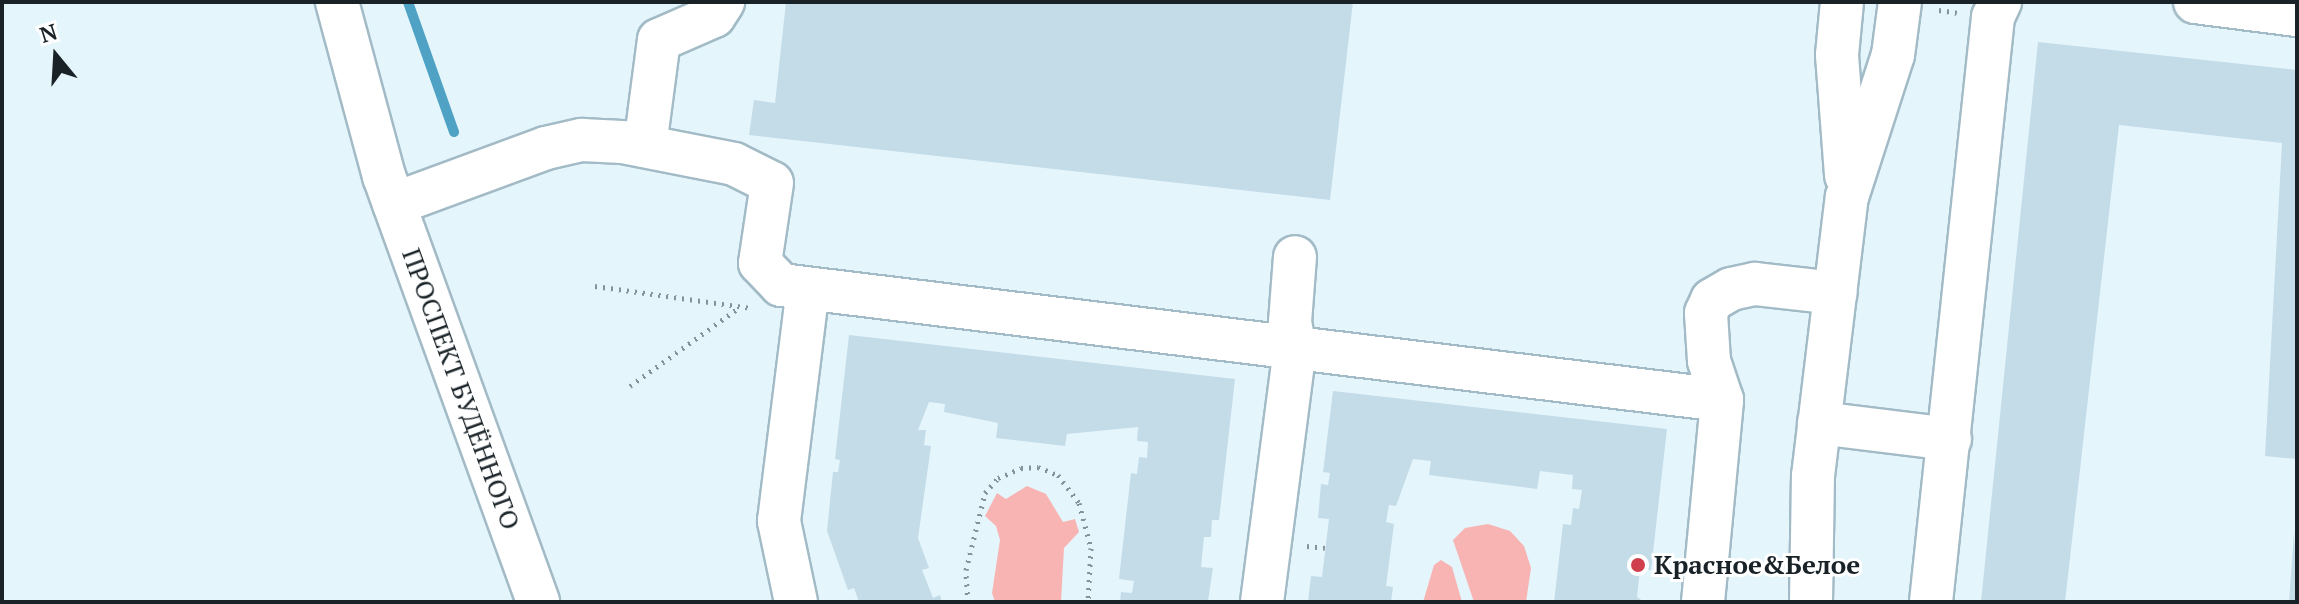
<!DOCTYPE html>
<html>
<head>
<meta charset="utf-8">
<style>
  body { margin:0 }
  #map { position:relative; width:2299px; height:604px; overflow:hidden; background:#e5f5fc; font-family:"PT Serif",serif }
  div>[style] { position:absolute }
  .green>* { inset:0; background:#f8b4b3 }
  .stream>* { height:10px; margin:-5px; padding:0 5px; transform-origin:5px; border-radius:5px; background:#4fa2c4 }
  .building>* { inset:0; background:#c3dce8 }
  .path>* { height:5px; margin-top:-2.5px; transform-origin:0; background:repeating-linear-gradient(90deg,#859298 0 2px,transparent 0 8px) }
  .roads { filter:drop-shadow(2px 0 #a2bbc6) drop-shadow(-2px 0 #a2bbc6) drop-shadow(0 2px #a2bbc6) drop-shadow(0 -2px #a2bbc6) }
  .minor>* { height:42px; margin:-21px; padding:0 21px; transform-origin:21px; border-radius:21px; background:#fff }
  .dots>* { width:22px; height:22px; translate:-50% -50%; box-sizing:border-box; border:4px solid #fff; border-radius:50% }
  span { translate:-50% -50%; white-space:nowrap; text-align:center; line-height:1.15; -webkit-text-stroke:6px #fff; paint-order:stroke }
  .street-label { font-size:26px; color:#192227 }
  .poi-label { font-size:26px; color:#192227; font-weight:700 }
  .left { translate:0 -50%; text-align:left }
  .frame { position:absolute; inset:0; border:4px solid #192227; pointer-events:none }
  .north { position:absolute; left:16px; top:16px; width:80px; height:80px; -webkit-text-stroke:6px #fff; paint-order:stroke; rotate:342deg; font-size:22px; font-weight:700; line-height:32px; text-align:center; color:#192227 }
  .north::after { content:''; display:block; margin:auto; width:28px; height:36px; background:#192227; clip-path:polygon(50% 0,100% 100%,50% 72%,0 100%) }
</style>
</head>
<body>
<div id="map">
  <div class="green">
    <div style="clip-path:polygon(1027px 486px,1046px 494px,1063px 522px,1075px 519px,1079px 532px,1064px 548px,1061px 602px,995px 602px,992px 593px,1000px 540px,996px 526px,985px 516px,997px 493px,1006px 499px)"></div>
    <div style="clip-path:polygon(1488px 524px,1510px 531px,1524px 546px,1531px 568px,1526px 602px,1474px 602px,1453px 540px,1465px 528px)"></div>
    <div style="clip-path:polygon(1441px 560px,1452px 567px,1462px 602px,1423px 602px,1434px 565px)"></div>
  </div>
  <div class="stream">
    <div style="left:408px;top:2px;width:138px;rotate:70.5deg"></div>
  </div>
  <div class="building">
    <div style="clip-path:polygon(786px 2px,1353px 2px,1330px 200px,749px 135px,754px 100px,775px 103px)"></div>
    <div style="clip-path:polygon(2038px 42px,2297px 70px,2297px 459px,2265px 456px,2282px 143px,2119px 125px,2065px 602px,1981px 602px)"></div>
    <div style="clip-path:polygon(849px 335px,1235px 379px,1219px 520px,1212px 520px,1211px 537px,1204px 537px,1201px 567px,1213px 568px,1208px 601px,1120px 602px,1121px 592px,1132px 593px,1134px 581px,1119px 579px,1131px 473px,1137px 474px,1139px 457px,1147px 458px,1148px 442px,1137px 441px,1138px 427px,1067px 434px,1065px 446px,996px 438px,998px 423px,944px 412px,945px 404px,929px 402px,918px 430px,926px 430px,924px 445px,931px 446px,918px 538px,929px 568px,922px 570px,933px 598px,940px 595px,942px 602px,859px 602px,854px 588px,848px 590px,827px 531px,833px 472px,838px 472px,840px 460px,835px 459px)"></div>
    <div style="clip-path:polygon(1333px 391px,1667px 429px,1651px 570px,1640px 569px,1637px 597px,1644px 602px,1554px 602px,1563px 524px,1571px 525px,1573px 508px,1579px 509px,1582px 490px,1572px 489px,1573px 475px,1540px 471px,1537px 489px,1429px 475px,1431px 461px,1413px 459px,1396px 506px,1389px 505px,1386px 522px,1394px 524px,1386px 586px,1393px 587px,1391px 602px,1308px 602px,1311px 576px,1322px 577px,1329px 519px,1318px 518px,1321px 484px,1328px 485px,1330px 473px,1323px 472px)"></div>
    <div style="clip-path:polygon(2294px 532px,2297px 602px,2289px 602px)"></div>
  </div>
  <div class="path">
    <div style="left:1939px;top:10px;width:18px;rotate:9deg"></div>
    <div style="left:595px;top:286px;width:159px;rotate:8deg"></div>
    <div style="left:630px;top:386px;width:135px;rotate:-35.7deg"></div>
    <div style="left:1307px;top:546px;width:18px;rotate:6deg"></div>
    <div style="left:968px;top:602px;width:32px;rotate:-94deg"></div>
    <div style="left:966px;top:570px;width:79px;rotate:-76.1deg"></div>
    <div style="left:985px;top:493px;width:20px;rotate:-49deg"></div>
    <div style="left:998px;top:478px;width:25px;rotate:-23deg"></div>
    <div style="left:1021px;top:468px;width:17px;rotate:-3deg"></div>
    <div style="left:1038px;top:467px;width:22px;rotate:22deg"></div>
    <div style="left:1058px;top:475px;width:35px;rotate:53deg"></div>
    <div style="left:1079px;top:503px;width:47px;rotate:75.1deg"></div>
    <div style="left:1091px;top:548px;width:54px;rotate:93.2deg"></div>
  </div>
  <div class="roads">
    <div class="minor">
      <div style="left:337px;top:2px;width:180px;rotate:74.9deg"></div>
      <div style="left:384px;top:176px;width:453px;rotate:70.1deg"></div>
      <div style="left:1842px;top:2px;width:53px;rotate:95.4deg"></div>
      <div style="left:1837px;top:55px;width:121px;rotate:85.7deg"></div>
      <div style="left:2195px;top:2px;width:103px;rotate:7.3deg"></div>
      <div style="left:645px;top:146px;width:107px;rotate:-82.5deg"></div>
      <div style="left:659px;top:40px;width:60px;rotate:-23.6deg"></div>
      <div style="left:714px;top:16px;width:17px;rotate:-57deg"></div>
      <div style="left:394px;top:204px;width:162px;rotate:-20.2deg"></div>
      <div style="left:546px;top:148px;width:37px;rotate:-13deg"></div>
      <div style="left:582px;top:140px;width:40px;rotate:2.9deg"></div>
      <div style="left:622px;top:142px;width:114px;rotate:11.1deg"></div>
      <div style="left:734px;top:164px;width:42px;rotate:26.6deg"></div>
      <div style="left:772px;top:183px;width:81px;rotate:98.5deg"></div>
      <div style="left:760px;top:263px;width:30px;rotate:46deg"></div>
      <div style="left:781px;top:285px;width:948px;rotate:6.97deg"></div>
      <div style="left:1819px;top:423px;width:132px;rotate:7deg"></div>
      <div style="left:796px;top:602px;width:83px;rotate:-101.9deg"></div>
      <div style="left:779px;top:521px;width:234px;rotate:-82.9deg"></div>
      <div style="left:1262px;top:602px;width:256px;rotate:-82.6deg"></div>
      <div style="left:1295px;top:348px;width:26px;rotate:-101deg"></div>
      <div style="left:1290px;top:322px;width:65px;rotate:-85.6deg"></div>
      <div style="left:1703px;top:602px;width:203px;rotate:-84.6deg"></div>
      <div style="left:1722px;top:400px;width:41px;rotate:-108.4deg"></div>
      <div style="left:1709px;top:361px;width:48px;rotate:-93.6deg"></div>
      <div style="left:1706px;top:313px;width:14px;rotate:-65deg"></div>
      <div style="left:1712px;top:300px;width:22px;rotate:-30deg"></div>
      <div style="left:1731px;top:289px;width:25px;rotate:-12deg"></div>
      <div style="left:1755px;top:284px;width:81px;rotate:6.4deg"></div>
      <div style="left:1811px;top:602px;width:126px;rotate:-89.1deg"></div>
      <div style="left:1813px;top:476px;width:281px;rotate:-83.1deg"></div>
      <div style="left:1847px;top:197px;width:149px;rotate:-72.1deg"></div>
      <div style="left:1893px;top:55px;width:53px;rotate:-82.5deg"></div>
      <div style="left:1931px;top:602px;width:588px;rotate:-83.95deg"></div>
      <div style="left:1993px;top:17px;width:17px;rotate:-65deg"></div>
    </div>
  </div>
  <div class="dots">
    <div style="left:1638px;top:565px;background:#d0404c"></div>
  </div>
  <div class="street-label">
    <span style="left:461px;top:389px;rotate:70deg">ПРОСПЕКТ БУДЁННОГО</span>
  </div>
  <div class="poi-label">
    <span class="left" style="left:1654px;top:565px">Красное&amp;Белое</span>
  </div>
  <div class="frame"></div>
  <div class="north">N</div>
</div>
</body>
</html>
